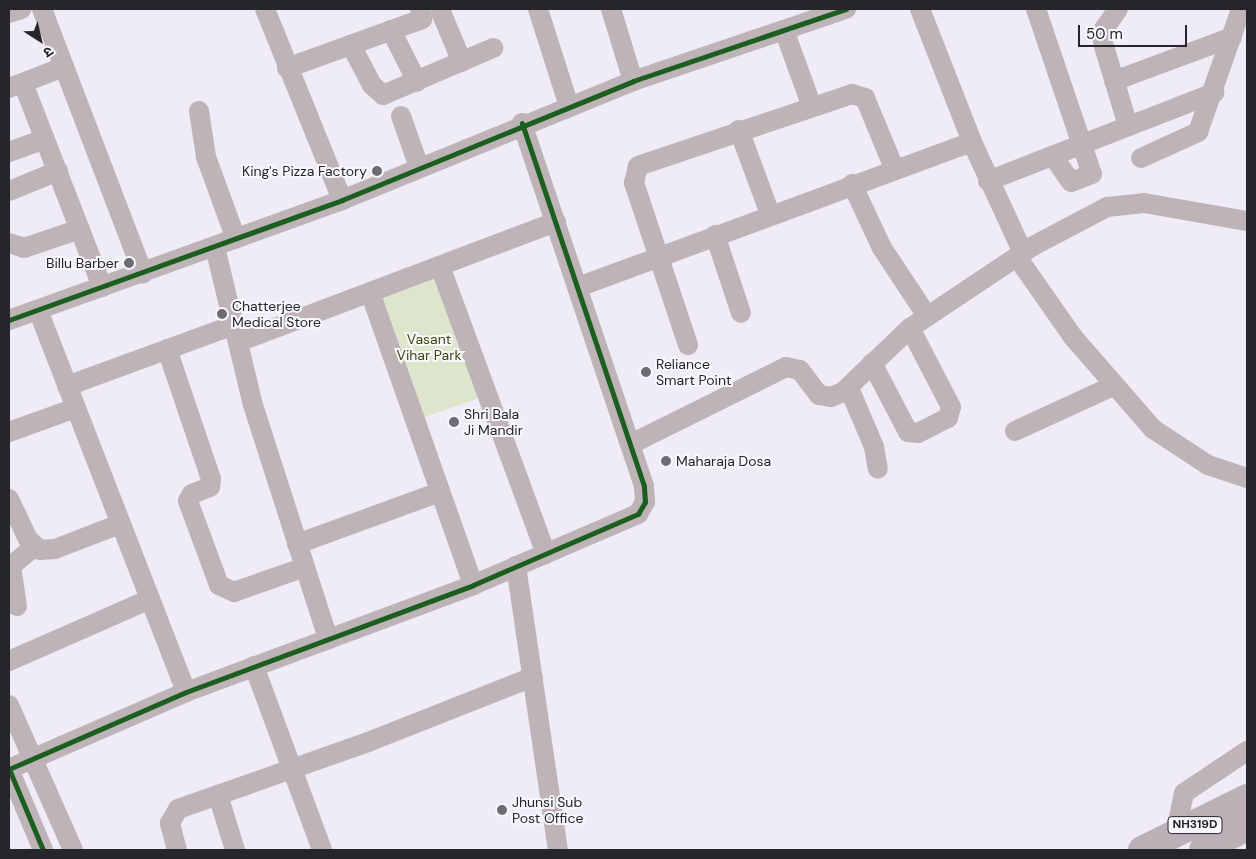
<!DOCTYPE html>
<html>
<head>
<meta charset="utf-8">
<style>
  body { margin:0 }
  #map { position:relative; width:1256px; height:859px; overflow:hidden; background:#efecf7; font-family:"DM Sans","Noto Sans Devanagari",sans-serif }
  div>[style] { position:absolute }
  .green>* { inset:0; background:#dde6cd }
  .minor>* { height:20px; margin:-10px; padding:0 10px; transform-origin:10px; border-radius:10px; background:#beb4b7 }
  .highway>* { height:28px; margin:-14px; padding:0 14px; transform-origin:14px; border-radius:14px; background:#bcb0b7 }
  .cycleway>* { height:5px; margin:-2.5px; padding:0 2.5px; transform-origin:2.5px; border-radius:2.5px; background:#1b5e20 }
  .dots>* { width:14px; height:14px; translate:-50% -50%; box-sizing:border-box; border:2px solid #f8f7fc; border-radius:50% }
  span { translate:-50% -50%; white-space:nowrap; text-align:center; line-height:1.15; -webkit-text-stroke:4px #f8f7fc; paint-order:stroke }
  .shield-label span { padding:1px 4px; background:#f8f7fc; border:1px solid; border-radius:4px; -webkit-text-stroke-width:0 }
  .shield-label { font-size:12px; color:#27252c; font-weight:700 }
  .poi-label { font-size:14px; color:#27252c }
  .right { translate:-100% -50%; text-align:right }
  .left { translate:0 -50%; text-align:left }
  .park-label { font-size:14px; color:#3a4a07 }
  .frame { position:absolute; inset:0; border:10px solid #27252c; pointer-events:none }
  .north { position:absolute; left:15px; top:15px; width:50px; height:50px; -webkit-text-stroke:4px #f8f7fc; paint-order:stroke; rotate:145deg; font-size:14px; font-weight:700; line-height:20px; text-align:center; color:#27252c }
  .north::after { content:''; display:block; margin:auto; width:18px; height:22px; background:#27252c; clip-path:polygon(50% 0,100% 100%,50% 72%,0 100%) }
  .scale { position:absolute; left:1078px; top:25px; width:109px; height:22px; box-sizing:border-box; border:2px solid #27252c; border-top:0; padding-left:6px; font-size:15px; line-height:18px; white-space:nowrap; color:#27252c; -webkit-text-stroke:4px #f8f7fc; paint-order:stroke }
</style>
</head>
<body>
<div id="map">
  <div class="green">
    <div style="clip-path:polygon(438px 275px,482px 397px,419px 419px,376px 297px)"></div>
  </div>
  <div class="minor">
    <div style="left:42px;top:9px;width:283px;rotate:69.1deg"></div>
    <div style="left:265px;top:9px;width:206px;rotate:68deg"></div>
    <div style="left:538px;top:9px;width:102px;rotate:72.3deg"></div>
    <div style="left:611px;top:9px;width:75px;rotate:73deg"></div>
    <div style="left:920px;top:9px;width:143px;rotate:68.6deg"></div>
    <div style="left:972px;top:142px;width:122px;rotate:65.3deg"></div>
    <div style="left:1036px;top:9px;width:174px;rotate:71.3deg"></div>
    <div style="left:1092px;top:174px;width:22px;rotate:159deg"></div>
    <div style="left:1071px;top:182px;width:32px;rotate:-125deg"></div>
    <div style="left:1118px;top:9px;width:24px;rotate:125deg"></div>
    <div style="left:1104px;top:29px;width:14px;rotate:94deg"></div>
    <div style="left:1103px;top:43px;width:87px;rotate:73.2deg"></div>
    <div style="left:441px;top:12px;width:54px;rotate:67.2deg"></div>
    <div style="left:9px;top:13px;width:13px;rotate:-18deg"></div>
    <div style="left:391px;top:30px;width:58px;rotate:63.4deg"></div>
    <div style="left:784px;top:30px;width:82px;rotate:70deg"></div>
    <div style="left:351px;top:45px;width:45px;rotate:62.3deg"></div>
    <div style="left:372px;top:85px;width:15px;rotate:42deg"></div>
    <div style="left:383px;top:95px;width:120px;rotate:-23.1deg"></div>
    <div style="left:287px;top:68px;width:144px;rotate:-19.9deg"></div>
    <div style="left:422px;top:19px;width:10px;rotate:-101deg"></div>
    <div style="left:1114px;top:81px;width:126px;rotate:-20.4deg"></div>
    <div style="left:23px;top:83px;width:219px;rotate:68.8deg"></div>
    <div style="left:9px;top:88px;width:59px;rotate:-20.9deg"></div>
    <div style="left:199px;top:111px;width:47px;rotate:81.3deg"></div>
    <div style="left:206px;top:157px;width:87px;rotate:69.9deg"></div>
    <div style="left:401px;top:116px;width:54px;rotate:70.6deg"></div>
    <div style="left:739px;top:130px;width:90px;rotate:69.7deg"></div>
    <div style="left:9px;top:152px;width:38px;rotate:-20deg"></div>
    <div style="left:1141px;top:158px;width:63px;rotate:-24.5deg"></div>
    <div style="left:1198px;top:132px;width:130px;rotate:-70.7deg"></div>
    <div style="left:988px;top:181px;width:243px;rotate:-21.3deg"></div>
    <div style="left:852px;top:184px;width:71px;rotate:64.9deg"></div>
    <div style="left:882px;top:248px;width:82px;rotate:56.5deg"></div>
    <div style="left:9px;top:191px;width:53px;rotate:-22.2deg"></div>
    <div style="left:715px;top:235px;width:82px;rotate:71.6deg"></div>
    <div style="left:9px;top:243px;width:16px;rotate:18deg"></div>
    <div style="left:24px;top:248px;width:59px;rotate:-18.7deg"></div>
    <div style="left:215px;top:247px;width:163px;rotate:76.5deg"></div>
    <div style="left:253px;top:405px;width:246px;rotate:72.2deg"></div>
    <div style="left:1017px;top:257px;width:98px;rotate:55deg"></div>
    <div style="left:1073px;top:337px;width:122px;rotate:49deg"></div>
    <div style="left:1153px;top:429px;width:66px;rotate:33.2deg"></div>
    <div style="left:1208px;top:465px;width:41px;rotate:18.4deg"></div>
    <div style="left:440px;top:266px;width:307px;rotate:69.8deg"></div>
    <div style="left:578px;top:287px;width:420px;rotate:-20.2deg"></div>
    <div style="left:370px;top:292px;width:311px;rotate:70.6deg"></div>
    <div style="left:38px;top:310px;width:410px;rotate:68.8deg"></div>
    <div style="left:9px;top:320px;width:354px;rotate:-19.8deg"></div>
    <div style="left:342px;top:200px;width:314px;rotate:-22.2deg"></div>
    <div style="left:633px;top:81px;width:225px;rotate:-18.7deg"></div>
    <div style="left:238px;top:342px;width:340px;rotate:-20.7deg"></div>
    <div style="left:688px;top:345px;width:171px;rotate:-108.4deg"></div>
    <div style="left:634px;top:183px;width:17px;rotate:-77deg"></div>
    <div style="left:638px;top:166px;width:226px;rotate:-18.6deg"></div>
    <div style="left:852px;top:94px;width:14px;rotate:17deg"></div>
    <div style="left:865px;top:98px;width:76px;rotate:67.5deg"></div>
    <div style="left:167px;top:349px;width:137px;rotate:71.3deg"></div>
    <div style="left:211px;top:479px;width:8px;rotate:97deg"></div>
    <div style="left:210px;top:487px;width:19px;rotate:159deg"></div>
    <div style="left:192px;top:494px;width:8px;rotate:120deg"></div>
    <div style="left:188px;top:501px;width:90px;rotate:69.7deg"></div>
    <div style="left:219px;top:585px;width:17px;rotate:25deg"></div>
    <div style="left:234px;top:592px;width:75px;rotate:-19.4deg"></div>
    <div style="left:872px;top:363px;width:78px;rotate:62.4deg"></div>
    <div style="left:908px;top:432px;width:10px;rotate:6deg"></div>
    <div style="left:918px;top:433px;width:34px;rotate:-27deg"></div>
    <div style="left:948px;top:418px;width:11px;rotate:-75deg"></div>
    <div style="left:951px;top:407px;width:89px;rotate:-117.4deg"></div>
    <div style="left:67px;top:386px;width:178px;rotate:-20.1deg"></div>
    <div style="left:849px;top:388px;width:64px;rotate:67deg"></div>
    <div style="left:874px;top:447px;width:22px;rotate:80deg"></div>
    <div style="left:1015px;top:431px;width:108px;rotate:-24.7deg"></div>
    <div style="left:9px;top:432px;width:68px;rotate:-19.8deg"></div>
    <div style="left:631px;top:444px;width:173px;rotate:-26.4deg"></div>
    <div style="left:786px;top:367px;width:14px;rotate:12deg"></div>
    <div style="left:800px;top:370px;width:31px;rotate:53deg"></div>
    <div style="left:819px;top:395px;width:12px;rotate:9deg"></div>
    <div style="left:831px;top:397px;width:13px;rotate:-23deg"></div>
    <div style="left:843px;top:392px;width:93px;rotate:-43.7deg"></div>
    <div style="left:910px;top:328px;width:148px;rotate:-33.7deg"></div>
    <div style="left:1033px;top:246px;width:84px;rotate:-27.8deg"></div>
    <div style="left:1107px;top:207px;width:37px;rotate:-6deg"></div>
    <div style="left:1144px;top:203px;width:105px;rotate:9.9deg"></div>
    <div style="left:9px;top:499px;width:44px;rotate:64.6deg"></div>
    <div style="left:28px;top:539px;width:16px;rotate:43deg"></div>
    <div style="left:40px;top:550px;width:15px;rotate:-4deg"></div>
    <div style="left:55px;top:549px;width:70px;rotate:-21deg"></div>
    <div style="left:297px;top:544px;width:152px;rotate:-20deg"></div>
    <div style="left:516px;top:566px;width:287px;rotate:81.6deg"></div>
    <div style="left:17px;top:606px;width:40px;rotate:-98.5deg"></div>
    <div style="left:11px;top:566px;width:31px;rotate:-40deg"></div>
    <div style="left:9px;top:661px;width:154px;rotate:-23.7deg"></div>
    <div style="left:254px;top:666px;width:196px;rotate:69.7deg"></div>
    <div style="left:9px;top:705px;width:158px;rotate:66.2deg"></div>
    <div style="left:218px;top:795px;width:58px;rotate:72.8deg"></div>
    <div style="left:1175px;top:836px;width:44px;rotate:-78.2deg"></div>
    <div style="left:1184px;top:793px;width:76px;rotate:-33.7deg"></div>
    <div style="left:43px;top:850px;width:88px;rotate:-112.8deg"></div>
    <div style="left:9px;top:769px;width:193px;rotate:-23.5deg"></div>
    <div style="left:186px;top:692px;width:306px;rotate:-20.4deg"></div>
    <div style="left:473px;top:585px;width:180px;rotate:-23.3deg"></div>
    <div style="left:638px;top:514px;width:14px;rotate:-60deg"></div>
    <div style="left:645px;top:502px;width:16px;rotate:-94deg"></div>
    <div style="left:644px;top:486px;width:383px;rotate:-108.6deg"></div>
    <div style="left:177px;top:850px;width:28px;rotate:-105deg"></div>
    <div style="left:170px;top:823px;width:16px;rotate:-60deg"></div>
    <div style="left:178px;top:809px;width:201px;rotate:-19.4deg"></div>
    <div style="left:368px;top:742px;width:177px;rotate:-21.5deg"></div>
  </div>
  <div class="highway">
    <div style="left:1142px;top:850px;width:117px;rotate:-26.3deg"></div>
    <div style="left:1203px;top:850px;width:50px;rotate:-27.6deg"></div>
  </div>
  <div class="cycleway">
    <div style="left:9px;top:320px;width:354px;rotate:-19.8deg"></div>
    <div style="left:342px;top:200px;width:314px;rotate:-22.2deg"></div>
    <div style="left:633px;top:81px;width:225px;rotate:-18.7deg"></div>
    <div style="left:43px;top:850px;width:88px;rotate:-112.8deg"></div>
    <div style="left:9px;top:769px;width:193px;rotate:-23.5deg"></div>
    <div style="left:186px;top:692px;width:306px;rotate:-20.4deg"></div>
    <div style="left:473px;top:585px;width:180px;rotate:-23.3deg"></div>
    <div style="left:638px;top:514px;width:14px;rotate:-60deg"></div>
    <div style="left:645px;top:502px;width:16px;rotate:-94deg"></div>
    <div style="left:644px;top:486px;width:383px;rotate:-108.6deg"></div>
  </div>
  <div class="dots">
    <div style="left:377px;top:171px;background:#6d6b73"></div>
    <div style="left:129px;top:263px;background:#6d6b73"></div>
    <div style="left:222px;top:314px;background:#6d6b73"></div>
    <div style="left:646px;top:372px;background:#6d6b73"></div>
    <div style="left:454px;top:422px;background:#6d6b73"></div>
    <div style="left:666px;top:461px;background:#6d6b73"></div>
    <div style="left:502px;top:810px;background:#6d6b73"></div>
  </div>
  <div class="shield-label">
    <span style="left:1195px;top:825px">NH319D</span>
  </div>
  <div class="poi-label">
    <span class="right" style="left:367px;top:171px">King's Pizza Factory</span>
    <span class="right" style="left:119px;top:263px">Billu Barber</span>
    <span class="left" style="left:232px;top:314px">Chatterjee<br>Medical Store</span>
    <span class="left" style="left:656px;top:372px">Reliance<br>Smart Point</span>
    <span class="left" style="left:464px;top:422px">Shri Bala<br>Ji Mandir</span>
    <span class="left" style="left:676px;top:461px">Maharaja Dosa</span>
    <span class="left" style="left:512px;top:810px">Jhunsi Sub<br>Post Office</span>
  </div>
  <div class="park-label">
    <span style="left:429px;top:347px">Vasant<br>Vihar Park</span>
  </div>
  <div class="frame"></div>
  <div class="north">उ</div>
  <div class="scale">50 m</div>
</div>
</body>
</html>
